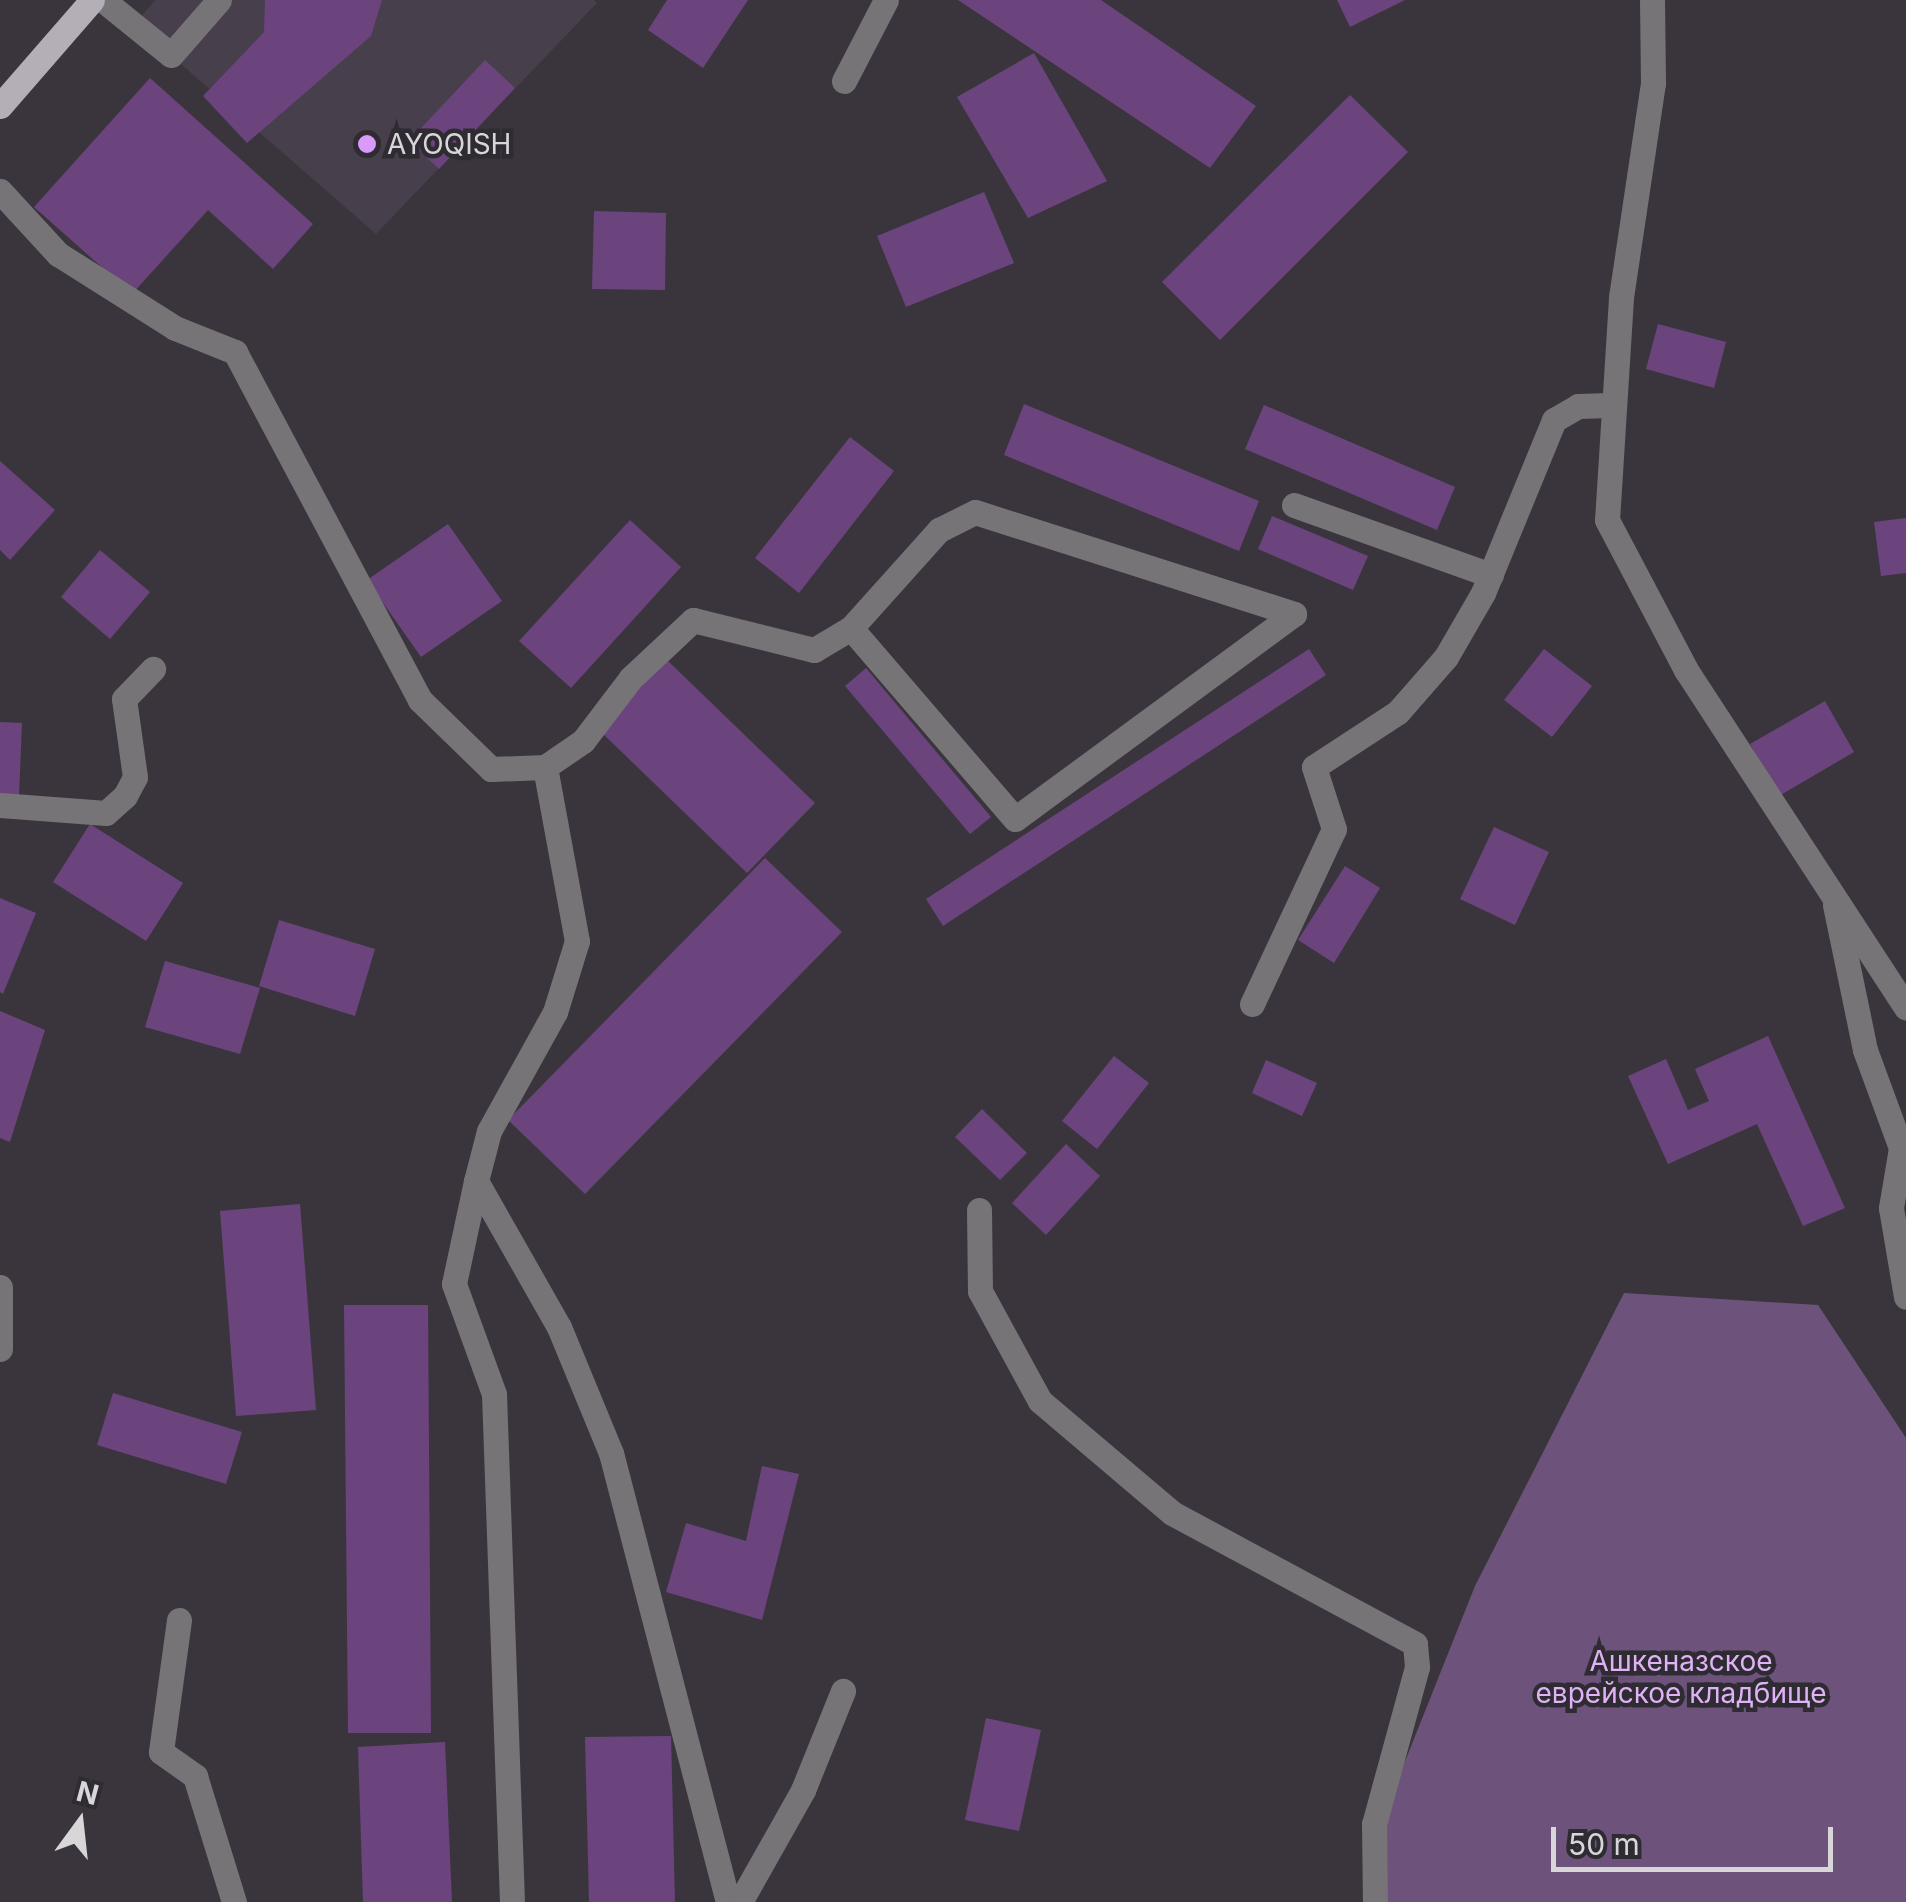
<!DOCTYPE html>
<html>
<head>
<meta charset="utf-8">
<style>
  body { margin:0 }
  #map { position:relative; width:1906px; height:1902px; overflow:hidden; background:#3a353c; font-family:Inter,sans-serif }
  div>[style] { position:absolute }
  .built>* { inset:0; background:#473f4b }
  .green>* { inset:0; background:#6d537b }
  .building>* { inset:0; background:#6b447e }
  .minor>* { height:25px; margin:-12.5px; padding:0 12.5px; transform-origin:12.5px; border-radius:12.5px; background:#767477 }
  .major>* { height:25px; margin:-12.5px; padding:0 12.5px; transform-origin:12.5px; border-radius:12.5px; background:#b4afb7 }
  .dots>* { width:28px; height:28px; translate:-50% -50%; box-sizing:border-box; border:5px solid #2f2b32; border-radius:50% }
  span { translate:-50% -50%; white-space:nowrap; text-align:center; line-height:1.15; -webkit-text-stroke:9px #2f2b32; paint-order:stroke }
  .poi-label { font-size:28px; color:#d9d6da }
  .left { translate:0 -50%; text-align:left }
  .park-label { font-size:28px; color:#dfb2f6 }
  .north { position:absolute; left:30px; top:1772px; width:100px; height:100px; -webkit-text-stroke:8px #2f2b32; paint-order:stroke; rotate:15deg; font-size:28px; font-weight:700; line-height:40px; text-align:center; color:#d9d6da }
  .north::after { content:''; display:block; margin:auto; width:35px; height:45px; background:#d9d6da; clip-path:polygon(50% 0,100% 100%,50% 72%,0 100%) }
  .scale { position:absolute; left:1551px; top:1827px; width:282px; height:45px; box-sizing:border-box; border:5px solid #d9d6da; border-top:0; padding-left:12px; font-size:30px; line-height:35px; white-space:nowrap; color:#d9d6da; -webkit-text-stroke:8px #2f2b32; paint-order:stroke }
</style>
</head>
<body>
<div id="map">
  <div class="built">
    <div style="clip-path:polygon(155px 0,594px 0,597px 3px,376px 234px,135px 24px)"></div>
  </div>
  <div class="green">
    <div style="clip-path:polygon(1624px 1293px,1818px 1305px,1906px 1438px,1906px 1902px,1375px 1902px,1372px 1844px,1475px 1586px)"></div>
  </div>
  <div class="building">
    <div style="clip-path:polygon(265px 0,382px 0,371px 36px,247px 143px,203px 96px,264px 32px)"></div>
    <div style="clip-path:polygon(667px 0,748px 0,703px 68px,648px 30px)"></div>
    <div style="clip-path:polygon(958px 0,1101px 0,1256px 106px,1210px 168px)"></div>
    <div style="clip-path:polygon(1337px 0,1405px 0,1350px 27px)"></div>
    <div style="clip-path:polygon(1034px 53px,1107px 181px,1028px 218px,957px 97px)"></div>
    <div style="clip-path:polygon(485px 60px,515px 88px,439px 169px,409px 141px)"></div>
    <div style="clip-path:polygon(150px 78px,313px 224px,273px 269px,208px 210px,132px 294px,34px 207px)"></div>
    <div style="clip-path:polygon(1350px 95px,1408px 152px,1220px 340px,1162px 282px)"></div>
    <div style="clip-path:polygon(984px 192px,1014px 263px,906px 307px,877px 236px)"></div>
    <div style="clip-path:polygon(594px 211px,666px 213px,665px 290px,592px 289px)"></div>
    <div style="clip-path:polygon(1658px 324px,1726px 342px,1714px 388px,1646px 369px)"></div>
    <div style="clip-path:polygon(1024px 404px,1259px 501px,1239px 551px,1004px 455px)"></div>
    <div style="clip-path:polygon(1264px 405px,1455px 487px,1437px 530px,1245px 449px)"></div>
    <div style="clip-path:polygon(850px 437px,894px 471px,799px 593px,755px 558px)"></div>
    <div style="clip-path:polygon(0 461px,55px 510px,10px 560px,0 550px)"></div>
    <div style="clip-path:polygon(1272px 516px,1368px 556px,1353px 590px,1258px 549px)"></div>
    <div style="clip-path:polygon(1906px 518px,1906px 573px,1881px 576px,1874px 522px)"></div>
    <div style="clip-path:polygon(630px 520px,681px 567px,571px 688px,519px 641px)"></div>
    <div style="clip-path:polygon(448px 524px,502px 601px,421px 657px,367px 580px)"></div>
    <div style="clip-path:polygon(100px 550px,150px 592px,110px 639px,61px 597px)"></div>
    <div style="clip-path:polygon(1309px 649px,1326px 675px,943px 926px,926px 899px)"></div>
    <div style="clip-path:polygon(1544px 649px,1592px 686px,1552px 737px,1504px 700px)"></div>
    <div style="clip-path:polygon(667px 660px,815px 803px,747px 873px,599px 730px)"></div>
    <div style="clip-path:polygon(866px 668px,991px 817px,970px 834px,845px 686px)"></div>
    <div style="clip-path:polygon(1825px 701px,1854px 752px,1779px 796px,1750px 744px)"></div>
    <div style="clip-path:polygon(0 722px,22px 723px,19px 795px,0 794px)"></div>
    <div style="clip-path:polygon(90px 824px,183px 883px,146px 941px,53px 882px)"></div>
    <div style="clip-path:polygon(1494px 827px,1549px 852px,1515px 925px,1460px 899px)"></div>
    <div style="clip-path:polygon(765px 858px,842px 932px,585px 1194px,508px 1120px)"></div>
    <div style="clip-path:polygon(1345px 866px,1380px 888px,1334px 963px,1298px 940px)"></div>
    <div style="clip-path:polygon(0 898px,36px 913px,3px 994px,0 992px)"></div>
    <div style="clip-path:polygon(279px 920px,375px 949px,355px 1016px,259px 986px)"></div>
    <div style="clip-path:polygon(165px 961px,260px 988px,240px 1054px,145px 1027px)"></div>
    <div style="clip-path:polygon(0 1011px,45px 1030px,10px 1142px,0 1138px)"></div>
    <div style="clip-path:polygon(1768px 1036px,1845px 1208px,1803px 1226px,1757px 1124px,1668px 1164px,1628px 1076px,1666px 1059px,1688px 1110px,1709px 1101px,1695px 1069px)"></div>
    <div style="clip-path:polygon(1114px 1056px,1149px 1083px,1097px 1149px,1062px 1121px)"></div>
    <div style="clip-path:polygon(1266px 1060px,1317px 1083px,1302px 1116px,1252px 1093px)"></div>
    <div style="clip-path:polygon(982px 1109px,1027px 1153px,1000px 1180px,955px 1137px)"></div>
    <div style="clip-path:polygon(1066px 1144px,1100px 1176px,1046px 1235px,1012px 1203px)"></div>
    <div style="clip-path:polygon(300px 1204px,316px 1410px,236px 1416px,220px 1211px)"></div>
    <div style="clip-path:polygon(344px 1305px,428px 1305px,431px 1733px,348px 1733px)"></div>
    <div style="clip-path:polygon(113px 1393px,242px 1432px,226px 1484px,97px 1445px)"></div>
    <div style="clip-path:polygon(762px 1466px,799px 1474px,762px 1620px,666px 1592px,686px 1523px,746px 1541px)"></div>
    <div style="clip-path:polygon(986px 1718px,1041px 1730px,1019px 1831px,965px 1820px)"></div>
    <div style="clip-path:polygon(671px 1736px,675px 1902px,589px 1902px,585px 1737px)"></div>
    <div style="clip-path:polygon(445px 1742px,452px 1902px,363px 1902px,358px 1747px)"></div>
  </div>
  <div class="minor">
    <div style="left:103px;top:0;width:87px;rotate:39deg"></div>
    <div style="left:171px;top:55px;width:73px;rotate:-48.9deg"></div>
    <div style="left:1652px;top:0;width:83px;rotate:89.3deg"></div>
    <div style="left:1653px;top:83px;width:217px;rotate:98.5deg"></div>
    <div style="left:1621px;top:298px;width:222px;rotate:93.6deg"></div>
    <div style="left:1607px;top:520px;width:170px;rotate:62.2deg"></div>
    <div style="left:1686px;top:670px;width:403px;rotate:56.9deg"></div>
    <div style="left:844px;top:81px;width:91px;rotate:-62.6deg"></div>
    <div style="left:0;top:191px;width:86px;rotate:47.4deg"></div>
    <div style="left:58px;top:254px;width:138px;rotate:32.3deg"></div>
    <div style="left:175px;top:328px;width:65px;rotate:21.8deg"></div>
    <div style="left:235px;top:352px;width:394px;rotate:62deg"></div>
    <div style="left:420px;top:700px;width:99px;rotate:44.2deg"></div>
    <div style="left:491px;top:769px;width:54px;rotate:-2.1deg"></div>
    <div style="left:545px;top:767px;width:46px;rotate:-34.4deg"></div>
    <div style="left:583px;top:741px;width:79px;rotate:-52.7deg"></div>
    <div style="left:631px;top:678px;width:85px;rotate:-43.1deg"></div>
    <div style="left:693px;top:620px;width:125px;rotate:13.9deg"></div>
    <div style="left:814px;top:650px;width:43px;rotate:-30.7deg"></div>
    <div style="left:851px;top:628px;width:132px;rotate:-48.1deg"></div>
    <div style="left:939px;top:530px;width:40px;rotate:-26.6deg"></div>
    <div style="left:975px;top:512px;width:335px;rotate:17.7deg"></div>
    <div style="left:1294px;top:614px;width:346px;rotate:143.7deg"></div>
    <div style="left:1015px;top:819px;width:252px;rotate:-130.7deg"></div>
    <div style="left:1294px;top:505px;width:209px;rotate:19.6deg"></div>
    <div style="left:545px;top:767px;width:177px;rotate:79.6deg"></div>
    <div style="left:577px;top:941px;width:74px;rotate:107.2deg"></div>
    <div style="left:555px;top:1012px;width:136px;rotate:119deg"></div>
    <div style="left:489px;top:1131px;width:52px;rotate:104.6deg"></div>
    <div style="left:476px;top:1181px;width:168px;rotate:60.4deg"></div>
    <div style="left:559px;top:1327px;width:136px;rotate:67.6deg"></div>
    <div style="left:611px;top:1453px;width:464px;rotate:75.4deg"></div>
    <div style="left:0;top:805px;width:106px;rotate:4.3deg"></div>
    <div style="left:106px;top:813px;width:25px;rotate:-42deg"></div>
    <div style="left:125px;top:796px;width:21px;rotate:-62deg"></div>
    <div style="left:135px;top:777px;width:79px;rotate:-98deg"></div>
    <div style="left:124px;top:699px;width:42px;rotate:-46deg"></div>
    <div style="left:1835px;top:905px;width:148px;rotate:78.3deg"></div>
    <div style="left:1865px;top:1050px;width:104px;rotate:69.8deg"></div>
    <div style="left:1901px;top:1148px;width:61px;rotate:99.5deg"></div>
    <div style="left:1891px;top:1208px;width:90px;rotate:80.4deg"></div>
    <div style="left:1252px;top:1004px;width:193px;rotate:-64.9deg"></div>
    <div style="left:1334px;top:829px;width:65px;rotate:-107.9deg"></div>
    <div style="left:1314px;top:767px;width:100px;rotate:-33.2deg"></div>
    <div style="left:1398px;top:712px;width:73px;rotate:-48.9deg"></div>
    <div style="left:1446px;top:657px;width:74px;rotate:-60deg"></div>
    <div style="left:1483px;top:593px;width:187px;rotate:-67.7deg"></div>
    <div style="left:1554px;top:420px;width:28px;rotate:-30deg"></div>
    <div style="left:1578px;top:406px;width:32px;rotate:-2deg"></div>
    <div style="left:476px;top:1181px;width:105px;rotate:102.1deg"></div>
    <div style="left:454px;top:1284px;width:117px;rotate:70deg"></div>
    <div style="left:494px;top:1394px;width:508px;rotate:87.97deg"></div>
    <div style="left:979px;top:1210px;width:81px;rotate:89.3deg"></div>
    <div style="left:980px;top:1291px;width:125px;rotate:61.4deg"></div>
    <div style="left:1040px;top:1401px;width:173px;rotate:40.3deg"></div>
    <div style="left:1172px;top:1513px;width:276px;rotate:28.3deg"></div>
    <div style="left:1415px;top:1644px;width:23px;rotate:85deg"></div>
    <div style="left:1417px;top:1667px;width:163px;rotate:105.3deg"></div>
    <div style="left:1374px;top:1824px;width:78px;rotate:89.3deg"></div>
    <div style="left:0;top:1287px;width:62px;rotate:90deg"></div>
    <div style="left:179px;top:1620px;width:133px;rotate:97.8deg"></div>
    <div style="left:161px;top:1752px;width:42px;rotate:35.2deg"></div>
    <div style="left:195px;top:1776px;width:132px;rotate:72.8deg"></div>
    <div style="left:740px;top:1902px;width:129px;rotate:-60.6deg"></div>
    <div style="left:803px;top:1790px;width:107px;rotate:-68deg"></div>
  </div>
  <div class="major">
    <div style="left:0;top:106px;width:140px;rotate:-49deg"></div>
  </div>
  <div class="dots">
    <div style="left:367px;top:144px;background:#d99af8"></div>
  </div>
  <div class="poi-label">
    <span class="left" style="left:387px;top:144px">AYOQISH</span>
  </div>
  <div class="park-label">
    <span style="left:1681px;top:1677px">Ашкеназское<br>еврейское кладбище</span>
  </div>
  <div class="north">N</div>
  <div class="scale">50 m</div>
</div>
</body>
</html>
